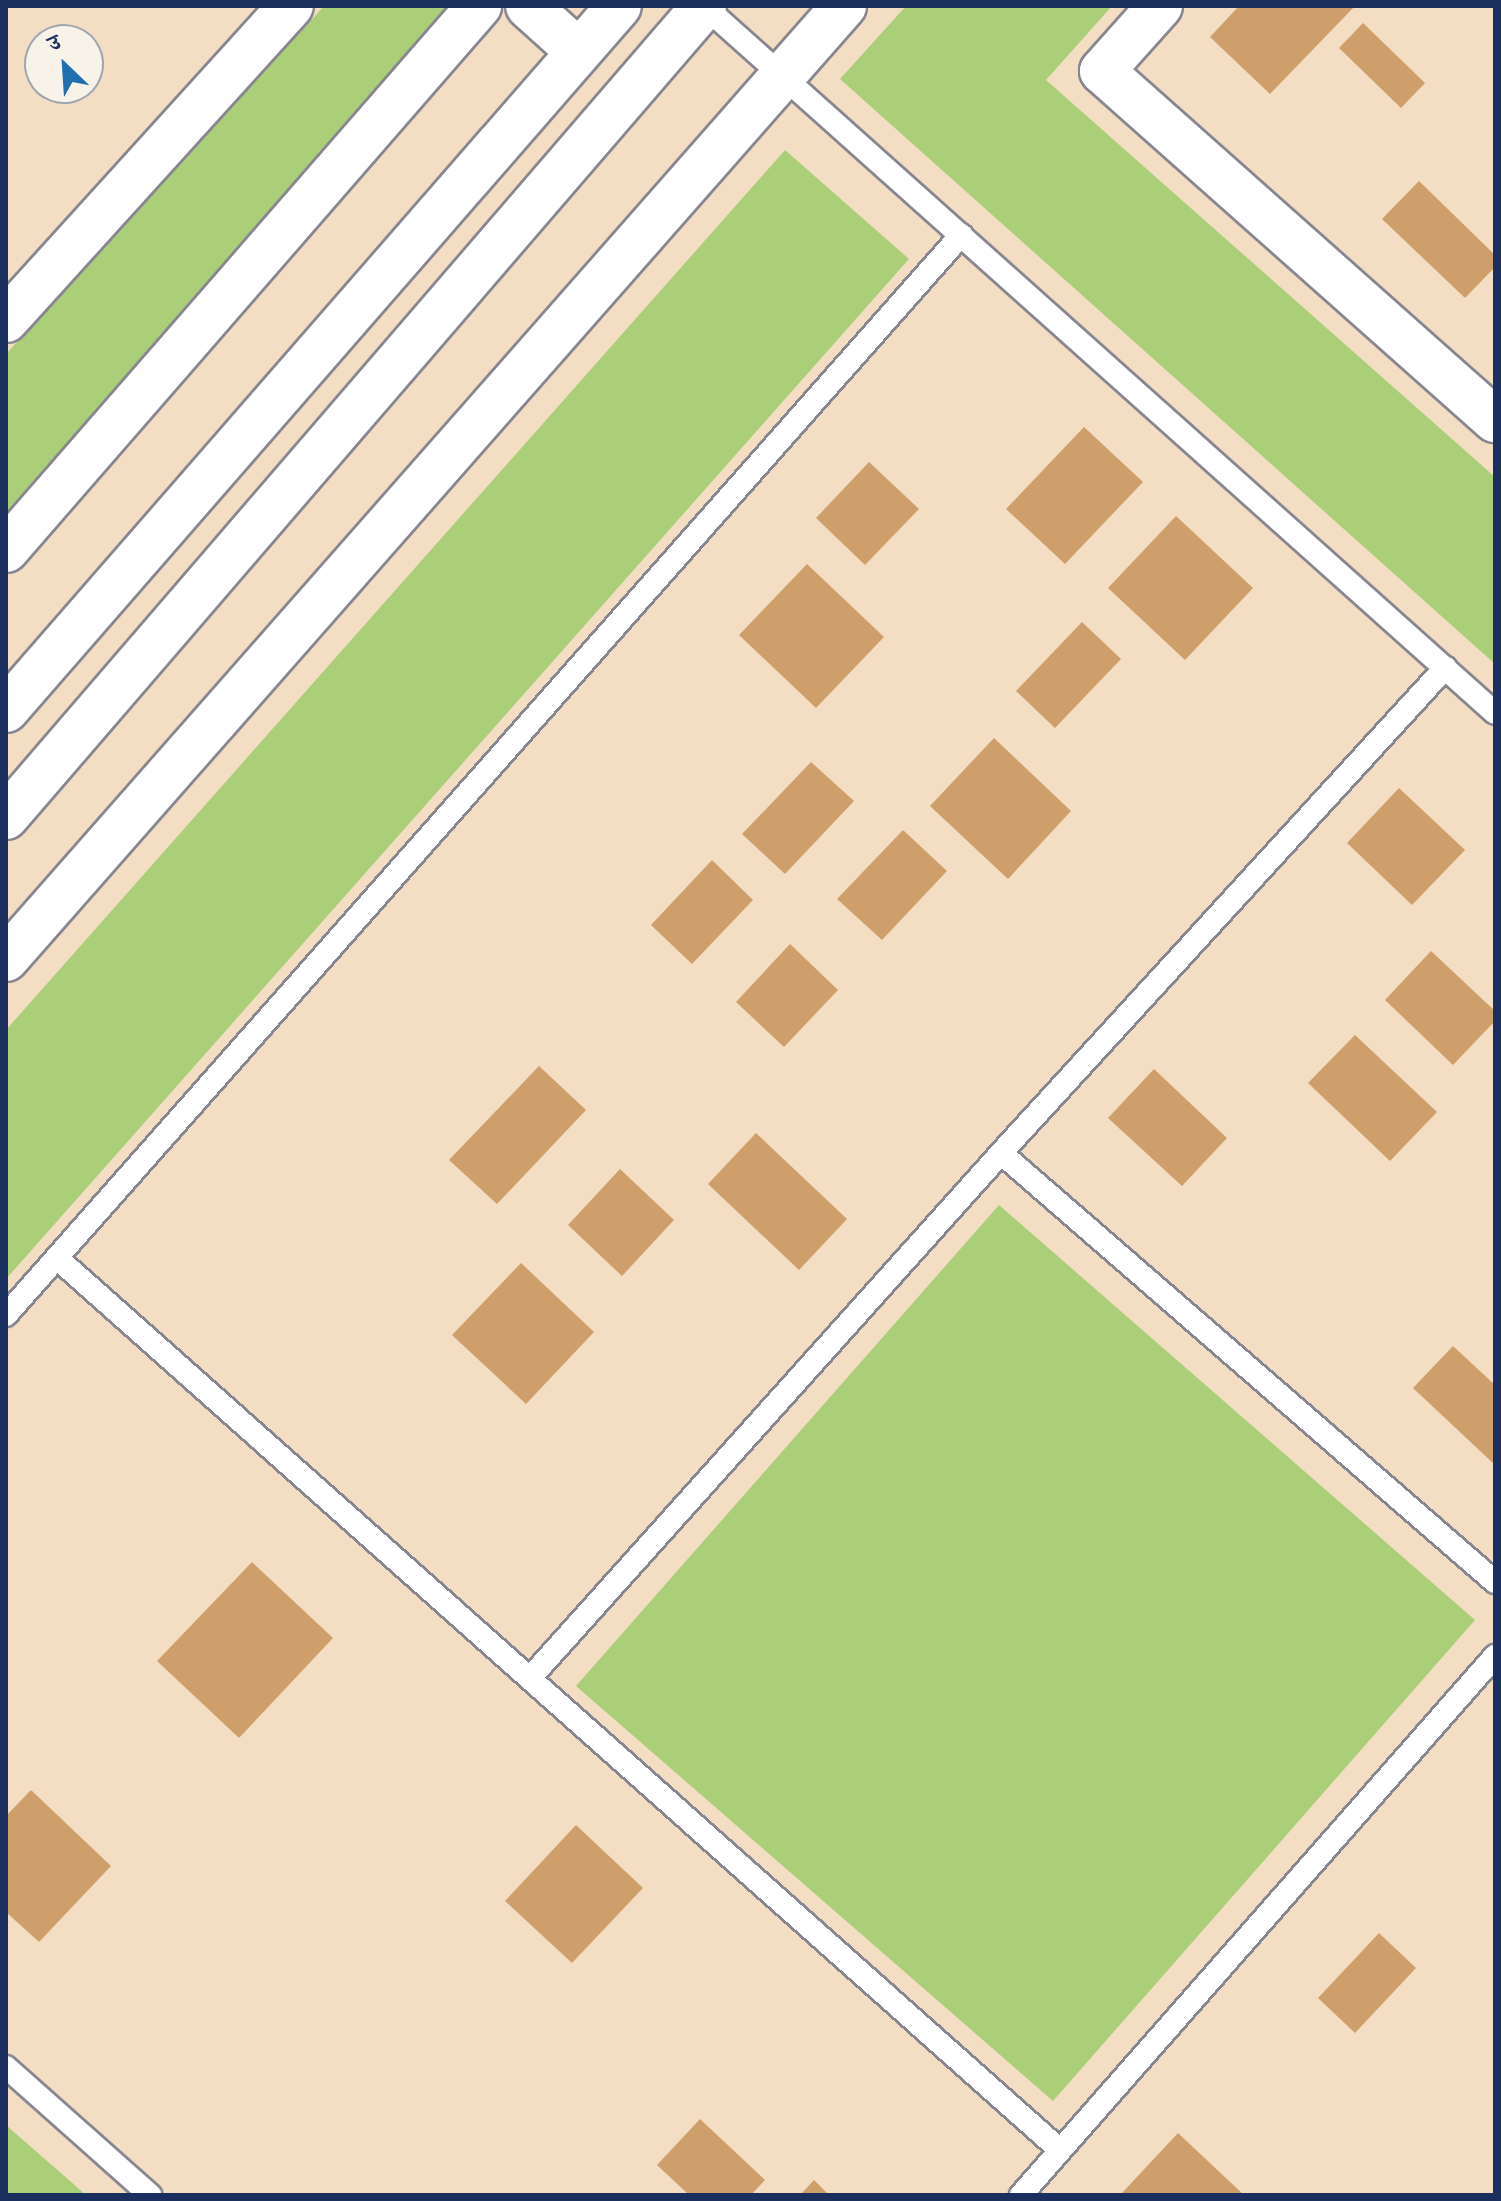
<!DOCTYPE html>
<html>
<head>
<meta charset="utf-8">
<style>
  body { margin:0 }
  #map { position:relative; width:1501px; height:2201px; overflow:hidden; background:#f4dec3; font-family:"Libre Bodoni","Noto Serif Devanagari",serif }
  div>[style] { position:absolute }
  .green>* { inset:0; background:#aacf78 }
  .building>* { inset:0; background:#ce9f6a }
  .roads { filter:drop-shadow(2px 0 #888690) drop-shadow(-2px 0 #888690) drop-shadow(0 2px #888690) drop-shadow(0 -2px #888690) }
  .service>* { height:22px; margin:-11px; padding:0 11px; transform-origin:11px; border-radius:11px; background:#fff }
  .minor>* { height:44px; margin:-22px; padding:0 22px; transform-origin:22px; border-radius:22px; background:#fff }
  .tertiary>* { height:44px; margin:-22px; padding:0 22px; transform-origin:22px; border-radius:22px; background:#fff }
  span { translate:-50% -50%; white-space:nowrap; text-align:center; line-height:1.15; -webkit-text-stroke:7px #f7f3e8; paint-order:stroke }
  .frame { position:absolute; inset:0; border:8px solid #1b2f5e; pointer-events:none }
  .north { position:absolute; left:24px; top:24px; width:80px; height:80px; box-sizing:border-box; background:#f7f3e8; border:2px solid #9fa5b1; border-radius:50%; rotate:335deg; font-size:22px; font-weight:700; line-height:32px; text-align:center; color:#1b2f5e }
  .north::after { content:''; display:block; margin:auto; width:28px; height:36px; background:#1f6fb2; clip-path:polygon(50% 0,100% 100%,50% 72%,0 100%) }
</style>
</head>
<body>
<div id="map">
  <div class="green">
    <div style="clip-path:polygon(324px 6px,448px 6px,459px 16px,6px 512px,6px 354px)"></div>
    <div style="clip-path:polygon(906px 6px,1112px 6px,1046px 80px,1495px 477px,1495px 664px,840px 79px)"></div>
    <div style="clip-path:polygon(785px 150px,909px 259px,6px 1279px,6px 1030px)"></div>
    <div style="clip-path:polygon(999px 1205px,1475px 1620px,1053px 2101px,576px 1686px)"></div>
    <div style="clip-path:polygon(6px 2125px,86px 2195px,6px 2195px)"></div>
  </div>
  <div class="building">
    <div style="clip-path:polygon(1239px 6px,1355px 6px,1270px 94px,1210px 37px)"></div>
    <div style="clip-path:polygon(1363px 23px,1425px 83px,1401px 108px,1339px 48px)"></div>
    <div style="clip-path:polygon(1419px 181px,1495px 255px,1495px 267px,1465px 298px,1382px 219px)"></div>
    <div style="clip-path:polygon(1084px 427px,1143px 482px,1065px 564px,1006px 509px)"></div>
    <div style="clip-path:polygon(869px 462px,919px 509px,865px 565px,816px 518px)"></div>
    <div style="clip-path:polygon(1176px 516px,1253px 588px,1185px 660px,1108px 588px)"></div>
    <div style="clip-path:polygon(807px 564px,884px 637px,816px 708px,739px 635px)"></div>
    <div style="clip-path:polygon(1082px 622px,1121px 659px,1055px 728px,1016px 691px)"></div>
    <div style="clip-path:polygon(994px 738px,1071px 811px,1008px 879px,930px 806px)"></div>
    <div style="clip-path:polygon(811px 762px,854px 801px,785px 874px,742px 834px)"></div>
    <div style="clip-path:polygon(1399px 788px,1465px 850px,1412px 905px,1347px 843px)"></div>
    <div style="clip-path:polygon(903px 830px,947px 871px,882px 940px,837px 899px)"></div>
    <div style="clip-path:polygon(712px 860px,753px 900px,692px 964px,651px 925px)"></div>
    <div style="clip-path:polygon(790px 944px,838px 990px,784px 1047px,736px 1002px)"></div>
    <div style="clip-path:polygon(1431px 951px,1495px 1011px,1495px 1021px,1453px 1065px,1385px 1000px)"></div>
    <div style="clip-path:polygon(1355px 1035px,1437px 1112px,1390px 1161px,1308px 1083px)"></div>
    <div style="clip-path:polygon(539px 1066px,586px 1110px,497px 1204px,449px 1160px)"></div>
    <div style="clip-path:polygon(1154px 1069px,1227px 1138px,1182px 1186px,1108px 1118px)"></div>
    <div style="clip-path:polygon(756px 1133px,847px 1219px,799px 1270px,708px 1184px)"></div>
    <div style="clip-path:polygon(620px 1169px,674px 1220px,622px 1276px,568px 1225px)"></div>
    <div style="clip-path:polygon(521px 1263px,594px 1332px,526px 1404px,452px 1335px)"></div>
    <div style="clip-path:polygon(1453px 1346px,1495px 1385px,1495px 1465px,1413px 1388px)"></div>
    <div style="clip-path:polygon(252px 1562px,333px 1638px,239px 1738px,157px 1661px)"></div>
    <div style="clip-path:polygon(31px 1790px,111px 1866px,39px 1942px,6px 1912px,6px 1816px)"></div>
    <div style="clip-path:polygon(576px 1825px,643px 1888px,572px 1963px,505px 1901px)"></div>
    <div style="clip-path:polygon(1379px 1933px,1416px 1968px,1355px 2033px,1318px 1998px)"></div>
    <div style="clip-path:polygon(700px 2119px,765px 2180px,751px 2195px,689px 2195px,657px 2165px)"></div>
    <div style="clip-path:polygon(1178px 2133px,1244px 2195px,1122px 2193px)"></div>
    <div style="clip-path:polygon(814px 2180px,829px 2195px,800px 2195px)"></div>
  </div>
  <div class="roads">
    <div class="service">
      <div style="left:704px;top:6px;width:1061px;rotate:41.79deg"></div>
      <div style="left:1001px;top:1153px;width:654px;rotate:40.97deg"></div>
      <div style="left:57px;top:1258px;width:1342px;rotate:41.65deg"></div>
      <div style="left:6px;top:1315px;width:1442px;rotate:-48.51deg"></div>
      <div style="left:530px;top:1678px;width:705px;rotate:-48.1deg"></div>
      <div style="left:1001px;top:1153px;width:658px;rotate:-47.53deg"></div>
      <div style="left:6px;top:2067px;width:193px;rotate:41.6deg"></div>
      <div style="left:1021px;top:2195px;width:718px;rotate:-48.67deg"></div>
    </div>
    <div class="minor">
      <div style="left:528px;top:6px;width:67px;rotate:42deg"></div>
      <div style="left:1160px;top:6px;width:87px;rotate:131.7deg"></div>
      <div style="left:1102px;top:71px;width:526px;rotate:41.61deg"></div>
      <div style="left:6px;top:320px;width:424px;rotate:-47.8deg"></div>
      <div style="left:6px;top:550px;width:721px;rotate:-48.99deg"></div>
      <div style="left:6px;top:959px;width:1269px;rotate:-48.67deg"></div>
    </div>
    <div class="tertiary">
      <div style="left:6px;top:710px;width:933px;rotate:-48.95deg"></div>
      <div style="left:6px;top:817px;width:1070px;rotate:-49.28deg"></div>
    </div>
  </div>
  <div class="frame"></div>
  <div class="north">उ</div>
</div>
</body>
</html>
